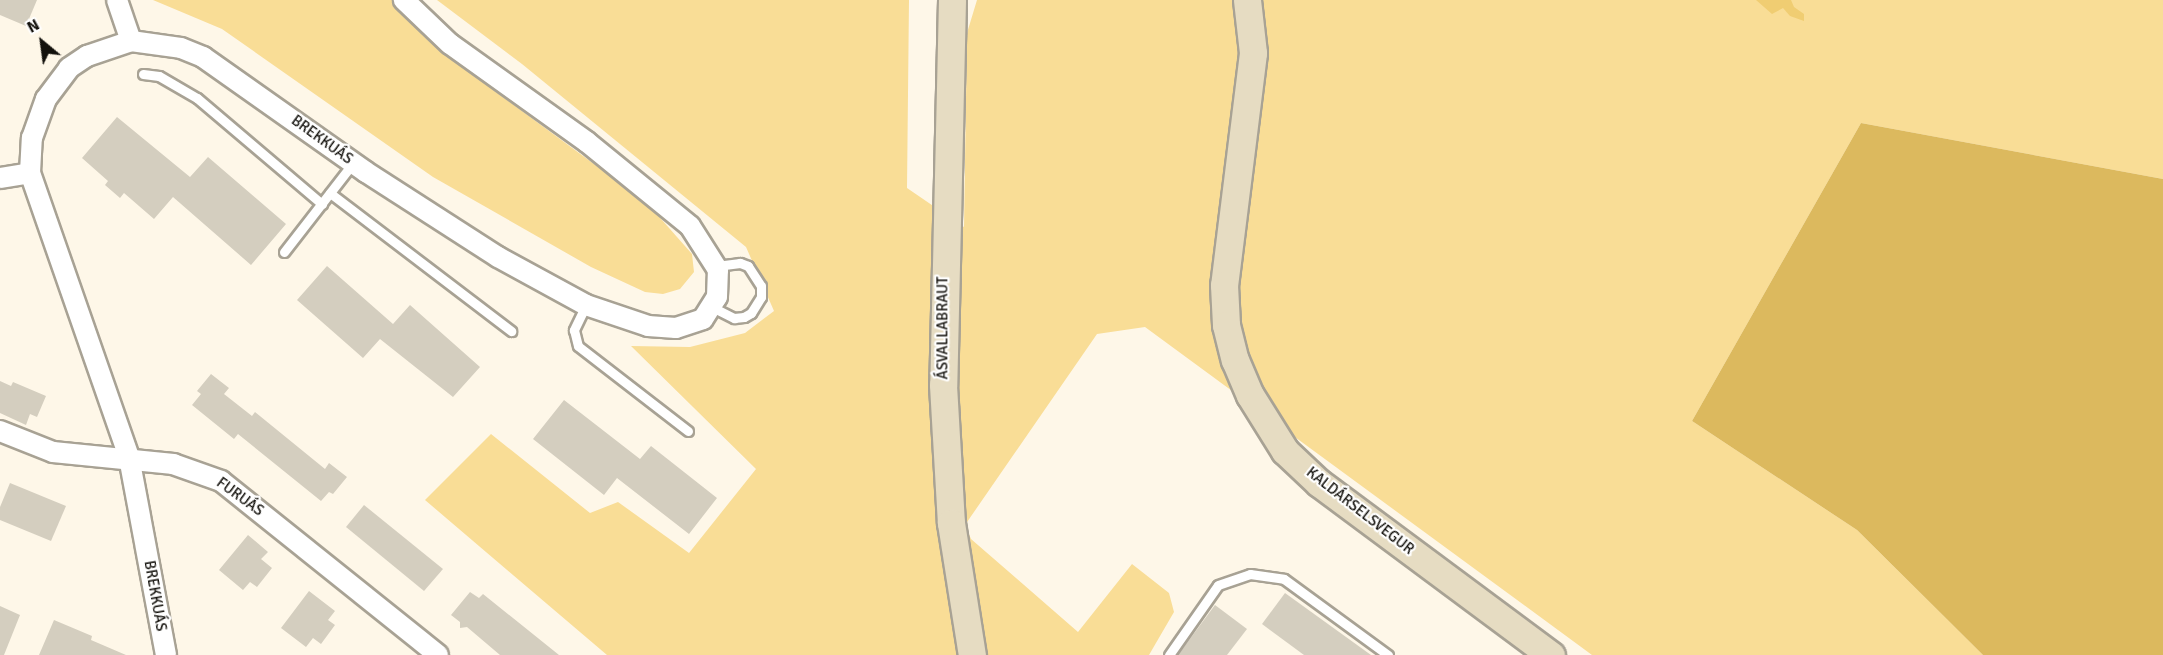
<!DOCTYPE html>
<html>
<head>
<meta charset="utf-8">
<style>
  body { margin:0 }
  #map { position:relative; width:2163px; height:655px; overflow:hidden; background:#fef7e8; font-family:Signika,sans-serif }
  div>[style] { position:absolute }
  .green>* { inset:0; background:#f9dd96 }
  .forest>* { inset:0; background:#dcb95e }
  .water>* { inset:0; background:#f0cd72 }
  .building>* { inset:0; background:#d4cebf }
  .roads { filter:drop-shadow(2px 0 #a8a294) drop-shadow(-2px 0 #a8a294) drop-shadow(0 2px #a8a294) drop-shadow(0 -2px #a8a294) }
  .lane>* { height:9px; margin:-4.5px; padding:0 4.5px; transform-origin:4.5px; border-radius:4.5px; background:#fff }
  .street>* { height:20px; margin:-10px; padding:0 10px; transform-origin:10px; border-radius:10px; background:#fff }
  .secondary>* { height:27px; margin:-13.5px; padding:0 13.5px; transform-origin:13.5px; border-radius:13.5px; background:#e6dcc2 }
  span { translate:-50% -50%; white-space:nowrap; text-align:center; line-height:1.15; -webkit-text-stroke:4.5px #fff; paint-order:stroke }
  .street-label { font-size:15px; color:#13110c }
  .north { position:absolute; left:12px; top:12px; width:60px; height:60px; -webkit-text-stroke:4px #fff; paint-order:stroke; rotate:331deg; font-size:16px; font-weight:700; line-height:24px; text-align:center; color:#13110c }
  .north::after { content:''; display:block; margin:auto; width:21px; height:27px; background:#13110c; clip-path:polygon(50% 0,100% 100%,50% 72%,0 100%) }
</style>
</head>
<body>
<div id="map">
  <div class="green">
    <div style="clip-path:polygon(153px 0,393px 0,443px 53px,647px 203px,692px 254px,694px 272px,680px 289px,663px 294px,645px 292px,591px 267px,433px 177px,222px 29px)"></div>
    <div style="clip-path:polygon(437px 0,909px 0,907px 188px,964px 227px,967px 33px,977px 0,2163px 0,2163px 179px,1861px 123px,1692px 421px,1857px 530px,1983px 655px,1592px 655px,1145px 327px,1097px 334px,965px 525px,971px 539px,1078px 632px,1132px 564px,1169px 593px,1174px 612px,1149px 655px,607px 655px,425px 500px,491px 434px,590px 513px,618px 502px,689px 553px,756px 469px,631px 346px,690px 347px,745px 333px,774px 311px,746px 247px,522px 64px)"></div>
  </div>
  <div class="forest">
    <div style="clip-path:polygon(1861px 123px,2163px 179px,2163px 655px,1983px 655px,1857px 530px,1692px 421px)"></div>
  </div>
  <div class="water">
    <div style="clip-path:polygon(1756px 0,1791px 0,1794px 7px,1804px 14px,1804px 21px,1790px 16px,1783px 8px,1772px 14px)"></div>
  </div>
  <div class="building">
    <div style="clip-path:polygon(0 0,37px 0,26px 26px,0 15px)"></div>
    <div style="clip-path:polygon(117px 117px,190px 177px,208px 157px,286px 224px,251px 265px,173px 197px,154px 219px,124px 193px,120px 198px,105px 185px,108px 181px,82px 158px)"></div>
    <div style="clip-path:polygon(327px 266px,393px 324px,410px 305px,480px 367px,453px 397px,380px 339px,363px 358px,297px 300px)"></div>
    <div style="clip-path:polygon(211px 374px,229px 388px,224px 394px,252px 416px,255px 412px,325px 469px,329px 463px,347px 477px,333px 494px,329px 492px,321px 501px,238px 434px,234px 439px,192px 405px,201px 394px,197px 391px)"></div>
    <div style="clip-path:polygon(0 381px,11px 386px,13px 382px,46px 396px,37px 417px,30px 414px,26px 425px,0 413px)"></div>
    <div style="clip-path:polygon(564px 400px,640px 459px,651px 446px,717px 498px,689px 534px,617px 478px,604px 495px,533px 439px)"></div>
    <div style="clip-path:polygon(10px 483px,66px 506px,51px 541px,0 520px,0 507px)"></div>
    <div style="clip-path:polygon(364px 505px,443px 569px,424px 591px,346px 527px)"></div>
    <div style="clip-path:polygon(248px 535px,268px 552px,261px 559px,272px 568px,257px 587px,250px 582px,243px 590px,219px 570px)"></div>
    <div style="clip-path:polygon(309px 591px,335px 611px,328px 620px,335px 625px,321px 644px,313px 638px,306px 647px,281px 628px)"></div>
    <div style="clip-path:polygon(470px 592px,479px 598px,483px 594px,559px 655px,500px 655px,467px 627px,460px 628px,460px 622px,451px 615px)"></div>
    <div style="clip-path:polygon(1285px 593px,1371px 655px,1304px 655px,1262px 624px)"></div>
    <div style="clip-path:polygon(1215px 605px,1247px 629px,1227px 655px,1178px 655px)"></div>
    <div style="clip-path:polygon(0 606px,20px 615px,4px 655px,0 655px)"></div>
    <div style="clip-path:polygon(54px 620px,92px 636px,91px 640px,126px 655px,39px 655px)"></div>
  </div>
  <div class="roads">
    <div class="lane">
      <div style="left:143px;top:74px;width:16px;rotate:7deg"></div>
      <div style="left:159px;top:76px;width:44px;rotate:30.1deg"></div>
      <div style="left:197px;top:98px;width:164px;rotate:40.3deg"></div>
      <div style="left:330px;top:193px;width:228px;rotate:37.3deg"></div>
      <div style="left:284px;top:252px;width:113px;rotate:-52.2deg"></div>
      <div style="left:586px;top:305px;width:28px;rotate:116deg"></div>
      <div style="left:574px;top:330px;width:16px;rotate:76deg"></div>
      <div style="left:578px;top:346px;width:139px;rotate:37.7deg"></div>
      <div style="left:712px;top:307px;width:25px;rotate:27deg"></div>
      <div style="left:734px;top:318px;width:10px;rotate:-6deg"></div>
      <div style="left:744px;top:317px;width:8px;rotate:-30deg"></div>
      <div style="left:751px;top:313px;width:19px;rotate:-58deg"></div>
      <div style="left:761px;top:297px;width:11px;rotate:-90deg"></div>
      <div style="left:761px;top:286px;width:24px;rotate:-123deg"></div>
      <div style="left:748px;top:266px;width:9px;rotate:-159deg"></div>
      <div style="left:740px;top:263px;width:24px;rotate:173deg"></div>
      <div style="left:1169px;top:655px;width:85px;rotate:-55deg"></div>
      <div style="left:1218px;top:585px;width:34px;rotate:-19deg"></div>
      <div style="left:1250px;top:574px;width:34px;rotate:8deg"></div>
      <div style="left:1284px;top:579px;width:129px;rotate:36.2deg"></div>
    </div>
    <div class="street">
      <div style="left:117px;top:0;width:43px;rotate:71.1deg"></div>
      <div style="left:0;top:178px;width:30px;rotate:-9deg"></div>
      <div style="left:0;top:431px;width:57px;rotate:21.6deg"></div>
      <div style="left:53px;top:452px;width:121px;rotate:5.7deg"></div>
      <div style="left:173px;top:464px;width:51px;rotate:19.5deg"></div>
      <div style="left:221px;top:481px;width:278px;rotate:38.7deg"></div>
      <div style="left:166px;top:655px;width:201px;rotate:-100.6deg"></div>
      <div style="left:129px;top:457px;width:301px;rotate:-109.2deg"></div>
      <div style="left:30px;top:173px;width:35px;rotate:-87deg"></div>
      <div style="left:32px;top:138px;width:41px;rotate:-70.3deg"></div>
      <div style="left:46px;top:99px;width:39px;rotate:-53deg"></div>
      <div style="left:69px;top:68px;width:22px;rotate:-34deg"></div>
      <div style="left:87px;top:56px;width:46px;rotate:-18.8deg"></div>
      <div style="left:131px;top:41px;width:50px;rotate:8deg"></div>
      <div style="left:181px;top:48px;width:24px;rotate:22deg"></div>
      <div style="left:203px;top:57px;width:199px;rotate:35.2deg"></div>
      <div style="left:366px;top:172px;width:157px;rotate:32.8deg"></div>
      <div style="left:498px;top:257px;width:100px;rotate:28.6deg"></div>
      <div style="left:586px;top:305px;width:65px;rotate:18.7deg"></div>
      <div style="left:648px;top:326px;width:28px;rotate:4deg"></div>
      <div style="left:676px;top:328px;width:28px;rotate:-18deg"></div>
      <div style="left:703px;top:319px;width:26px;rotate:-58deg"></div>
      <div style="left:717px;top:297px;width:27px;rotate:-88deg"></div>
      <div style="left:718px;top:270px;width:52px;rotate:-122.5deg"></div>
      <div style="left:690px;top:226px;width:133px;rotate:-140.8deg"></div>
      <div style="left:587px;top:142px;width:168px;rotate:-144.4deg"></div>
      <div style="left:450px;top:44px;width:64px;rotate:-136.3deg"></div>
    </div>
    <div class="secondary">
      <div style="left:952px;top:0;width:385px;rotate:91.3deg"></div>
      <div style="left:943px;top:385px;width:138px;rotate:86.7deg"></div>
      <div style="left:951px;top:523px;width:134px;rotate:81deg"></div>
      <div style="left:1247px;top:0;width:53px;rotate:83.5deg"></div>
      <div style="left:1253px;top:53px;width:234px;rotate:97.1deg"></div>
      <div style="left:1224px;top:285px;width:40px;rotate:87.1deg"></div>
      <div style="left:1226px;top:325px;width:36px;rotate:76deg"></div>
      <div style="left:1235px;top:360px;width:38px;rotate:67deg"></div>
      <div style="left:1250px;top:395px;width:66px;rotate:58deg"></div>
      <div style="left:1285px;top:451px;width:47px;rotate:43.3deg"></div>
      <div style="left:1319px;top:483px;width:289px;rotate:36.6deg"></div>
    </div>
  </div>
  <div class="street-label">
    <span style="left:322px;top:140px;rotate:36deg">BREKKUÁS</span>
    <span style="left:943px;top:328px;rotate:-90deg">ÁSVALLABRAUT</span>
    <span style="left:240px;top:497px;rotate:36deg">FURUÁS</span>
    <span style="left:1360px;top:511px;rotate:38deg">KALDÁRSELSVEGUR</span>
    <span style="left:155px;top:596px;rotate:80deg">BREKKUÁS</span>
  </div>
  <div class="north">N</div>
</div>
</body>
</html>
